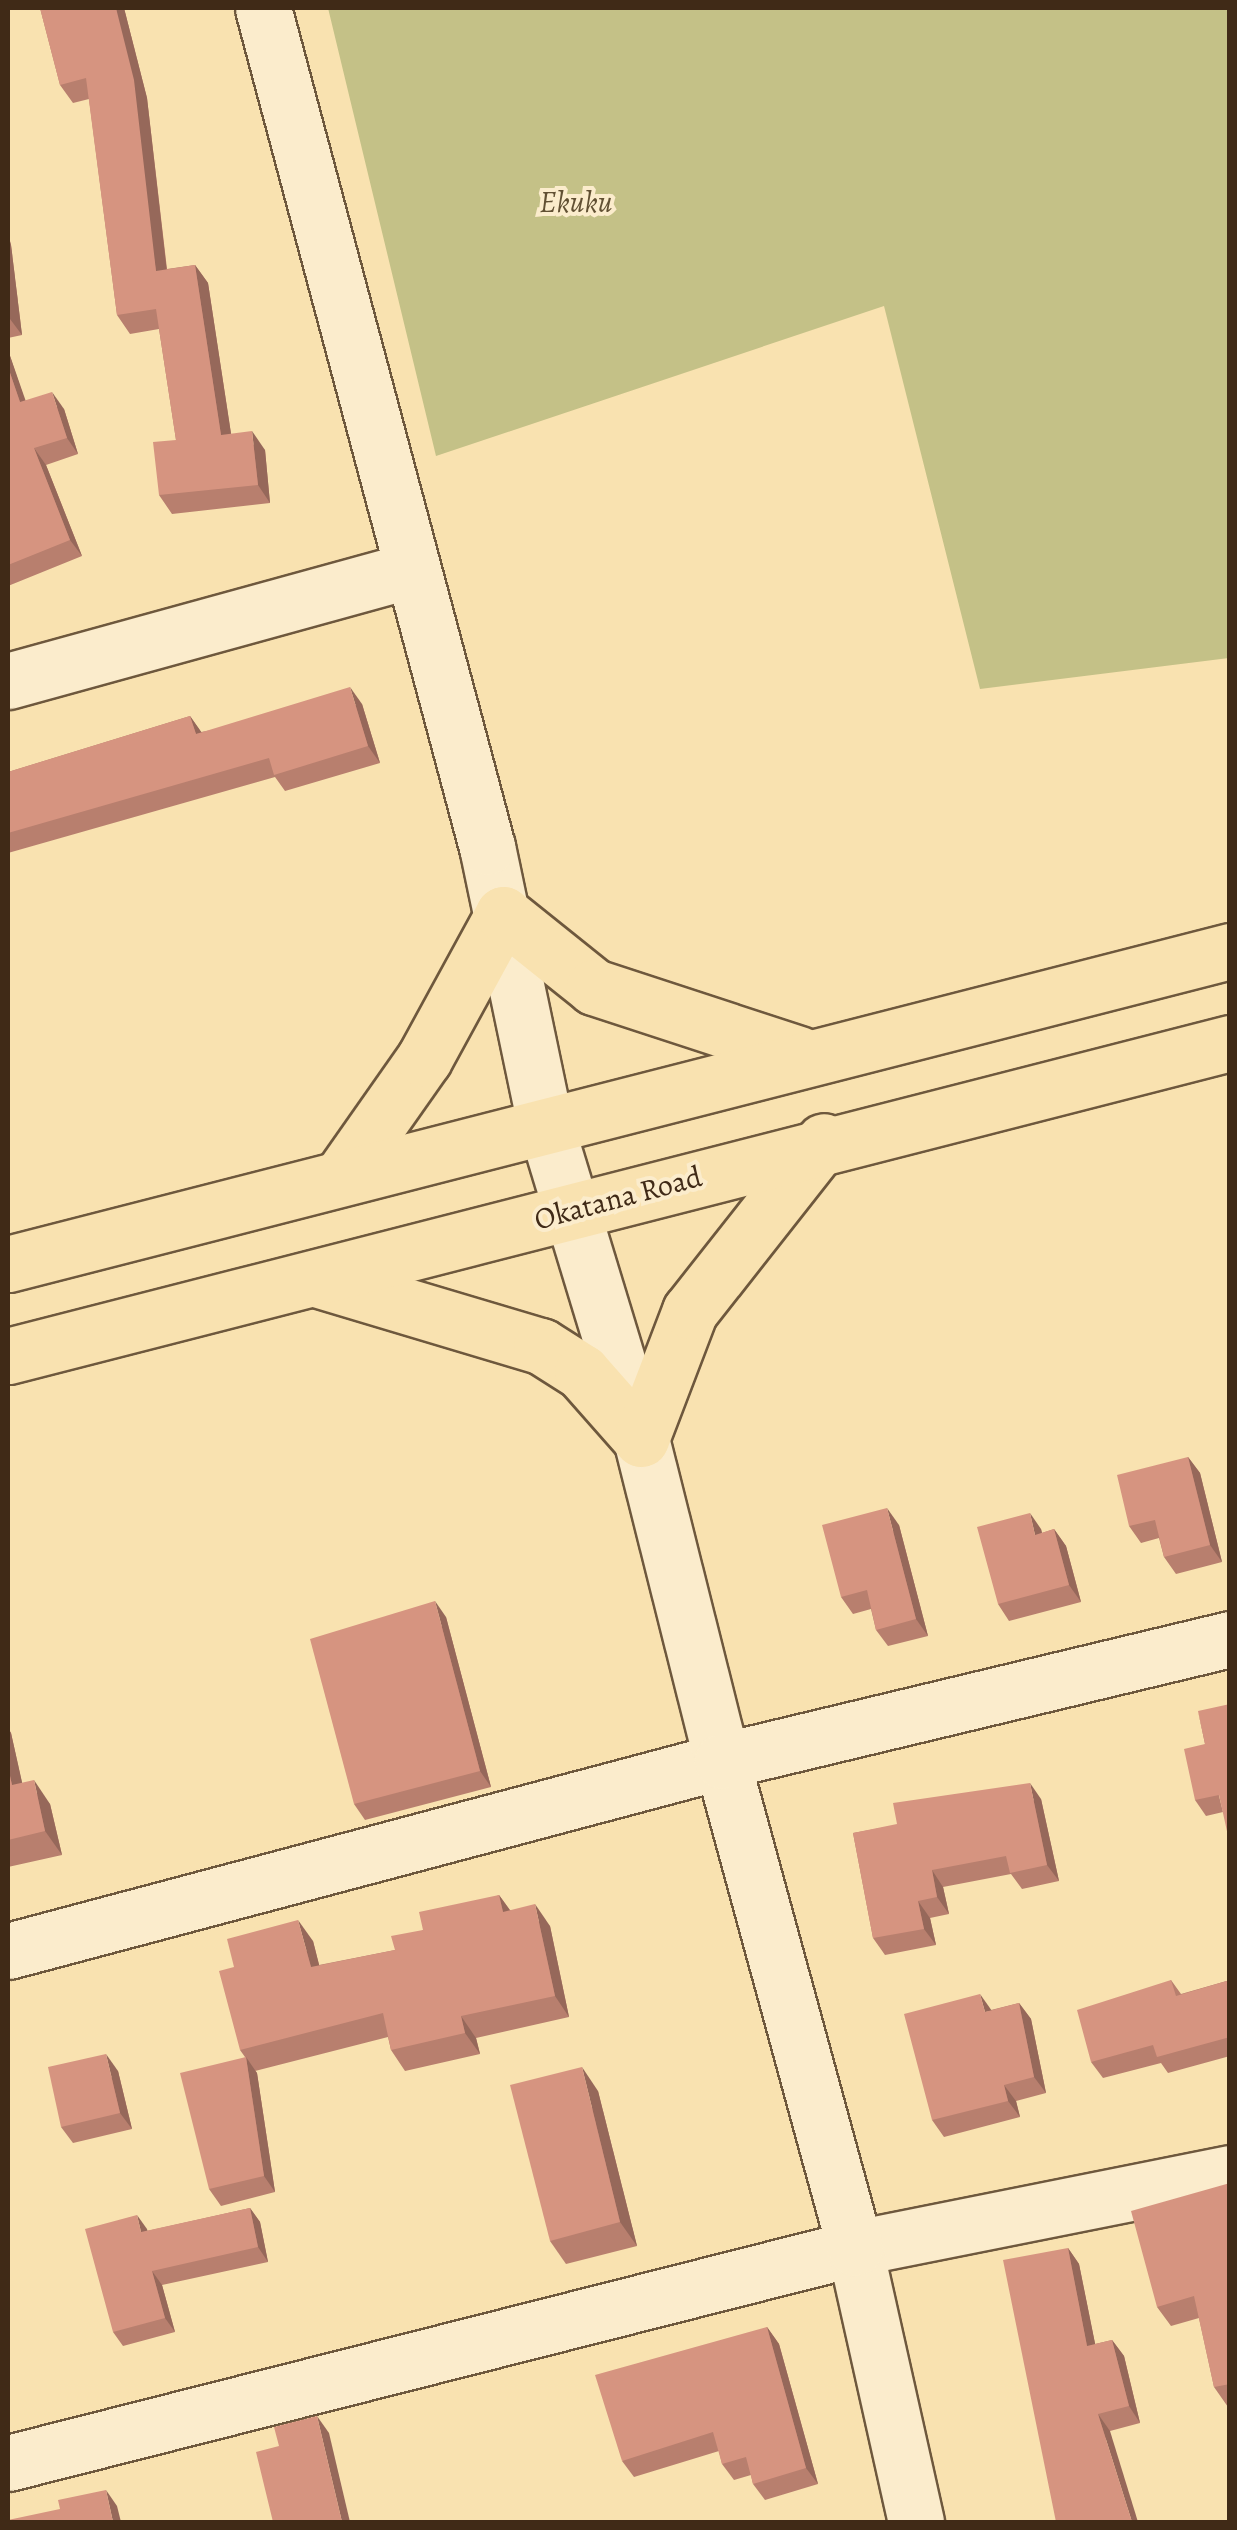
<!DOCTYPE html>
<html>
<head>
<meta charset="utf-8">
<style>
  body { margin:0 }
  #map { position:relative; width:1237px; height:2530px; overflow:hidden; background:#f9e2b0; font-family:Alegreya,serif }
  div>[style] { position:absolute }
  .green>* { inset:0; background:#c4c187 }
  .roads { filter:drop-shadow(2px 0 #6e583d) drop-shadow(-2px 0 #6e583d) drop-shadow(0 2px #6e583d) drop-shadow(0 -2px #6e583d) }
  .minor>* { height:55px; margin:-27.5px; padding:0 27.5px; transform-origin:27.5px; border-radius:27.5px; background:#fbeccc }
  .major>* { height:55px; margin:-27.5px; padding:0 27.5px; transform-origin:27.5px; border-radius:27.5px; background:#f9e2b0 }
  .wall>* { inset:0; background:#b87f6e }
  .shaded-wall>* { inset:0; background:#96685a }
  .building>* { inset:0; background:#d69480 }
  span { translate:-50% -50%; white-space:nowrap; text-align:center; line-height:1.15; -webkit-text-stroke:8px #fbeccc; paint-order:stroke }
  .park-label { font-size:30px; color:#615033; font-style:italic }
  .street-label { font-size:30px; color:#402a17 }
  .frame { position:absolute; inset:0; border:10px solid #402a17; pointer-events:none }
</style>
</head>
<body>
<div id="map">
  <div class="green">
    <div style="clip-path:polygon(328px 8px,1229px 8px,1229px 658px,980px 689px,884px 306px,436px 456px)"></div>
  </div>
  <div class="roads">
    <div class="minor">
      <div style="left:8px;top:681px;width:414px;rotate:-15.4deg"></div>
      <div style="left:8px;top:1951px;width:739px;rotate:-14.9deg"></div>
      <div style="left:722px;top:1761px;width:332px;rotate:-104.1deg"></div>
      <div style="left:641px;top:1439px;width:329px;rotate:-106.9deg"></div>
      <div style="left:545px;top:1124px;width:283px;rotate:-101.8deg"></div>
      <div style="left:487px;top:847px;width:868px;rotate:-104.95deg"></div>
      <div style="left:8px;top:2463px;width:874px;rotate:-14.24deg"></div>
      <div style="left:855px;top:2248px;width:382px;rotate:-11.3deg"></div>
      <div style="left:916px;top:2522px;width:281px;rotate:-102.6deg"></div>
      <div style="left:855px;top:2248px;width:505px;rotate:-105.28deg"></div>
      <div style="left:722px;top:1761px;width:522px;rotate:-13.5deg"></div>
    </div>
    <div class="major">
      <div style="left:341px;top:1177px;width:144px;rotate:-54.9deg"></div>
      <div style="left:424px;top:1059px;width:165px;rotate:-61.4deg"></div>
      <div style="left:503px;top:914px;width:117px;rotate:38.7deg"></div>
      <div style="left:594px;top:987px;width:216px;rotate:18.1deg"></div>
      <div style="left:8px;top:1264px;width:1261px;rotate:-14.37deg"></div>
      <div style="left:319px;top:1280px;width:232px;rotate:16.6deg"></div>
      <div style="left:541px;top:1346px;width:49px;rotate:32.4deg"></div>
      <div style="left:582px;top:1372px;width:89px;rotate:48.6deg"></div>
      <div style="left:641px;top:1439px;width:137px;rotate:-69.1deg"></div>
      <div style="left:690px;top:1311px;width:216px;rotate:-51.8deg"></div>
      <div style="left:8px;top:1356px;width:1261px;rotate:-14.37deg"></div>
    </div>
  </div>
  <div class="wall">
    <div style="clip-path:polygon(40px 8px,124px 8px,147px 98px,167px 269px,195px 265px,208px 283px,231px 434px,265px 450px,270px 503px,172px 514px,159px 495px,176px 440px,159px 329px,130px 334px,117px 315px,89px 99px,73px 103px,60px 85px)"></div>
    <div style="clip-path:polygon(8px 234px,11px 245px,22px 335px,8px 338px)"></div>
    <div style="clip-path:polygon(8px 350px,25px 401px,64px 409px,78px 454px,46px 465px,82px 556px,8px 586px)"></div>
    <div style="clip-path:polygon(362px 704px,380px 763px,285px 791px,275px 777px,8px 853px,8px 772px,190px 716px,201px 732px)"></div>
    <div style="clip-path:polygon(1188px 1457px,1200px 1473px,1222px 1562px,1176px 1574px,1164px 1557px,1159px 1538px,1141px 1543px,1129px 1526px)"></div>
    <div style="clip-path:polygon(899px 1525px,928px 1636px,888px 1646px,876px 1630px,871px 1609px,853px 1614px,841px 1597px)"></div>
    <div style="clip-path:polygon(1041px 1529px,1042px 1533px,1054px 1529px,1066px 1546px,1081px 1602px,1009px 1621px,998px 1604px)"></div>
    <div style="clip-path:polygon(446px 1617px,491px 1787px,365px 1820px,354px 1804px)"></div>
    <div style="clip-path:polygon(1198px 1711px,1223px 1812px,1206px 1816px,1195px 1800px,1205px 1744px)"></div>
    <div style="clip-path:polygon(8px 1728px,11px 1733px,22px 1783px,50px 1804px,62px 1855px,8px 1867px)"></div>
    <div style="clip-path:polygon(1041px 1799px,1059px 1881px,1022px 1889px,1011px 1874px,943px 1887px,949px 1914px,930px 1918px,936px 1945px,885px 1955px,873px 1938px,853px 1833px)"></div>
    <div style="clip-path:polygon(499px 1895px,510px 1910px,550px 1926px,569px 2017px,476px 2038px,480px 2054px,405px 2071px,391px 2050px,388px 2037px,255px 2071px,257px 2073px,275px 2192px,221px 2206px,209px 2189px,245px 2057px,240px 2050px,313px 1941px,319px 1965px,395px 1950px,423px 1930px)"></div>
    <div style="clip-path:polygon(1171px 1980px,1181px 1994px,1230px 1980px,1230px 2056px,1168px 2073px,1161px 2063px,1103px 2078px,1091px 2062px)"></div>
    <div style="clip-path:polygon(1019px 2003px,1031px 2019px,1046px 2093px,1016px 2101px,1020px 2117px,944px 2137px,932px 2120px,991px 2010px)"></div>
    <div style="clip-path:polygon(118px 2071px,132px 2129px,73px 2143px,61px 2127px)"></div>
    <div style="clip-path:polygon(598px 2091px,637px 2246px,566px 2264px,550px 2241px)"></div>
    <div style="clip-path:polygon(1230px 2183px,1230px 2407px,1228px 2407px,1214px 2387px,1199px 2318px,1171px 2326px,1157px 2307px)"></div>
    <div style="clip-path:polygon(250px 2208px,260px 2222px,268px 2262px,162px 2285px,175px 2332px,123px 2346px,113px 2332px,147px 2231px)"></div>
    <div style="clip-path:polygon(1068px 2248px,1079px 2264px,1095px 2344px,1112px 2340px,1124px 2356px,1140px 2423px,1110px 2431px,1056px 2522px)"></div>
    <div style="clip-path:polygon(767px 2327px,779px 2344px,818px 2484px,765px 2500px,753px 2484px,751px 2475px,734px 2480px,722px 2464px,719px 2451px,634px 2477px,622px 2461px)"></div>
  </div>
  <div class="shaded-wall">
    <div style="clip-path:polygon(116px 8px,124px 8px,147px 98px,169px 290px,156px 271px)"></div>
    <div style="clip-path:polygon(8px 234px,11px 245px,22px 335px,10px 319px,8px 298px)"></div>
    <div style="clip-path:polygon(195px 265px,208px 283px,234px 453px,221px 435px)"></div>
    <div style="clip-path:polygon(8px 350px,32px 419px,20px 402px,8px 367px)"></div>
    <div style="clip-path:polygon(52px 392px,64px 409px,78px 454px,67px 438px)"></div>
    <div style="clip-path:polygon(252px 431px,265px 450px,270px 503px,258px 485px)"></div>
    <div style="clip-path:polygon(34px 448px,46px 465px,82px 556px,70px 540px)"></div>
    <div style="clip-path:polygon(350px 687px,362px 704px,380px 763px,368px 746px)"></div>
    <div style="clip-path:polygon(190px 716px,202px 733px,196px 734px)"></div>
    <div style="clip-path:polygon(1188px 1457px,1200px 1473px,1222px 1562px,1210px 1545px)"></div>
    <div style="clip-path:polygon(887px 1508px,899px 1525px,928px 1636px,916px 1619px)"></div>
    <div style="clip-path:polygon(1030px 1513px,1041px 1529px,1046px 1551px,1035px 1535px)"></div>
    <div style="clip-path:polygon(1054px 1529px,1066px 1546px,1081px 1602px,1069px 1585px)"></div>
    <div style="clip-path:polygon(435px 1601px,446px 1617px,491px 1787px,480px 1771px)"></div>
    <div style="clip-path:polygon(8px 1728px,11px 1733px,28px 1809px,12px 1785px,8px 1767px)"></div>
    <div style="clip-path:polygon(34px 1780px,50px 1804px,62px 1855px,45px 1831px)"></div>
    <div style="clip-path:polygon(1030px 1783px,1041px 1799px,1059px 1881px,1047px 1865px)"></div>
    <div style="clip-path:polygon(932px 1870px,943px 1887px,949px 1914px,937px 1897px)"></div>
    <div style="clip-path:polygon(499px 1895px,514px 1916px,503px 1912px)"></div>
    <div style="clip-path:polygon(918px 1901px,930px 1918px,936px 1945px,924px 1929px)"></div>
    <div style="clip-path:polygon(535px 1904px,550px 1926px,569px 2017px,555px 1996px)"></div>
    <div style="clip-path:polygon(298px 1920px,313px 1941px,325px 1988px,311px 1967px)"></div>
    <div style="clip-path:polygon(980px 1994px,992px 2011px,985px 2012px)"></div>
    <div style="clip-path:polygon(1019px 2003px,1031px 2019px,1046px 2093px,1034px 2077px)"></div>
    <div style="clip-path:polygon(461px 2016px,476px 2038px,480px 2054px,465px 2033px)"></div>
    <div style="clip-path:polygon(106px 2054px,118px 2071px,132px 2129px,120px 2113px)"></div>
    <div style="clip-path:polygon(246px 2057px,257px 2073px,275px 2192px,264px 2176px)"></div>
    <div style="clip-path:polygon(582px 2067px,598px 2091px,637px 2246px,620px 2222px)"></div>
    <div style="clip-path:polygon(1004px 2085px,1016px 2101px,1020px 2117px,1008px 2101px)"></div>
    <div style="clip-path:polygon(250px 2208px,260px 2222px,268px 2262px,258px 2247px)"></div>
    <div style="clip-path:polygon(137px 2215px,147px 2229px,152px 2247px,141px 2232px)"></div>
    <div style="clip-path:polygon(1068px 2248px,1079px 2264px,1099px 2363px,1087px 2346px)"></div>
    <div style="clip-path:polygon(152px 2271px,162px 2285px,175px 2332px,165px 2318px)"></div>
    <div style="clip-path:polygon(767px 2327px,779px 2344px,818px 2484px,806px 2468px)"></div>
    <div style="clip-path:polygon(1112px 2340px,1124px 2356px,1140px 2423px,1129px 2406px)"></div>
    <div style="clip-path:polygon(1098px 2414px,1110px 2431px,1138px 2522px,1132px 2522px)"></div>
    <div style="clip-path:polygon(317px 2416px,329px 2433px,350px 2522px,342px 2522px)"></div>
    <div style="clip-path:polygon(106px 2490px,117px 2506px,121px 2522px,113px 2522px)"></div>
  </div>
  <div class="building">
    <div style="clip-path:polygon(40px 8px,116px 8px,134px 80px,156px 271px,195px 265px,221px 435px,252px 431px,258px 485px,159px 495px,153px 442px,176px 440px,156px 309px,117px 315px,86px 78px,60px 85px)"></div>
    <div style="clip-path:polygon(8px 367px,20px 402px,52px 392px,67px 438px,34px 448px,70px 540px,8px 565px)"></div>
    <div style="clip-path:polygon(350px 687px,368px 746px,274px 775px,269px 758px,8px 833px,8px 772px,190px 716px,196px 734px)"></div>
    <div style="clip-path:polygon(1188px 1457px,1210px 1545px,1164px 1557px,1155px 1520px,1129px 1526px,1117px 1475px)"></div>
    <div style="clip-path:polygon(887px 1508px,916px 1619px,876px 1630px,867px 1590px,841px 1597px,822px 1525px)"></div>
    <div style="clip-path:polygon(1030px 1513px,1035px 1535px,1054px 1529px,1069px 1585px,998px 1604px,977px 1527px)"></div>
    <div style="clip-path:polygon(435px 1601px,480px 1771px,354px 1804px,310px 1639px)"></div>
    <div style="clip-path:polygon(1230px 1704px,1230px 1845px,1219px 1795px,1195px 1800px,1184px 1749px,1205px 1744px,1198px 1711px)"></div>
    <div style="clip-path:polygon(8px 1767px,12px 1785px,34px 1780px,45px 1831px,8px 1840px)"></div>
    <div style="clip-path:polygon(1030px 1783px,1047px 1865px,1010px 1873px,1006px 1856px,932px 1870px,937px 1897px,918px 1901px,924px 1929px,873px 1938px,853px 1833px,897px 1824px,893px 1803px)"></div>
    <div style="clip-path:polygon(499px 1895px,503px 1912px,535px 1904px,555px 1996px,461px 2016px,465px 2033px,391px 2050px,383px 2013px,240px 2050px,219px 1971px,234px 1967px,227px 1939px,298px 1920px,311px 1967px,395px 1950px,391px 1936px,423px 1930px,419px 1912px)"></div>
    <div style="clip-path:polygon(1171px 1980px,1176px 1996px,1230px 1980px,1230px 2037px,1157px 2057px,1153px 2045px,1091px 2062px,1077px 2010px)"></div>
    <div style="clip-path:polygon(980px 1994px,985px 2012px,1019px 2003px,1034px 2077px,1004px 2085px,1008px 2101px,932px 2120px,904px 2014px)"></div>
    <div style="clip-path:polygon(106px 2054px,120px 2113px,61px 2127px,48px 2067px)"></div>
    <div style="clip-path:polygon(246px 2057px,264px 2176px,209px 2189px,180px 2073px)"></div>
    <div style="clip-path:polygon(582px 2067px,620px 2222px,550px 2241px,510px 2085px)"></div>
    <div style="clip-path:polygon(1230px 2183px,1230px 2384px,1214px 2387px,1194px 2296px,1157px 2307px,1131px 2211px)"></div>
    <div style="clip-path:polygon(250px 2208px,258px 2247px,152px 2271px,165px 2318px,113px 2332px,85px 2229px,137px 2215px,141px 2232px)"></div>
    <div style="clip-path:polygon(1068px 2248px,1087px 2346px,1112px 2340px,1129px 2406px,1098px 2414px,1132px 2522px,1056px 2522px,1003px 2260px)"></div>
    <div style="clip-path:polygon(767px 2327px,806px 2468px,753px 2484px,746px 2457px,722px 2464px,713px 2432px,622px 2461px,595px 2375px)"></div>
    <div style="clip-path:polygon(317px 2416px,342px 2522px,273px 2522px,256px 2452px,279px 2446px,274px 2427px)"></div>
    <div style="clip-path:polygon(106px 2490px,113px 2522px,8px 2522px,8px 2520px,60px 2509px,58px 2500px)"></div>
  </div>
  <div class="park-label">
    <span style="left:576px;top:202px">Ekuku</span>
  </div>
  <div class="street-label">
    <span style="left:618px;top:1198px;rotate:-15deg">Okatana Road</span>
  </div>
  <div class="frame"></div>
</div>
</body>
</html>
